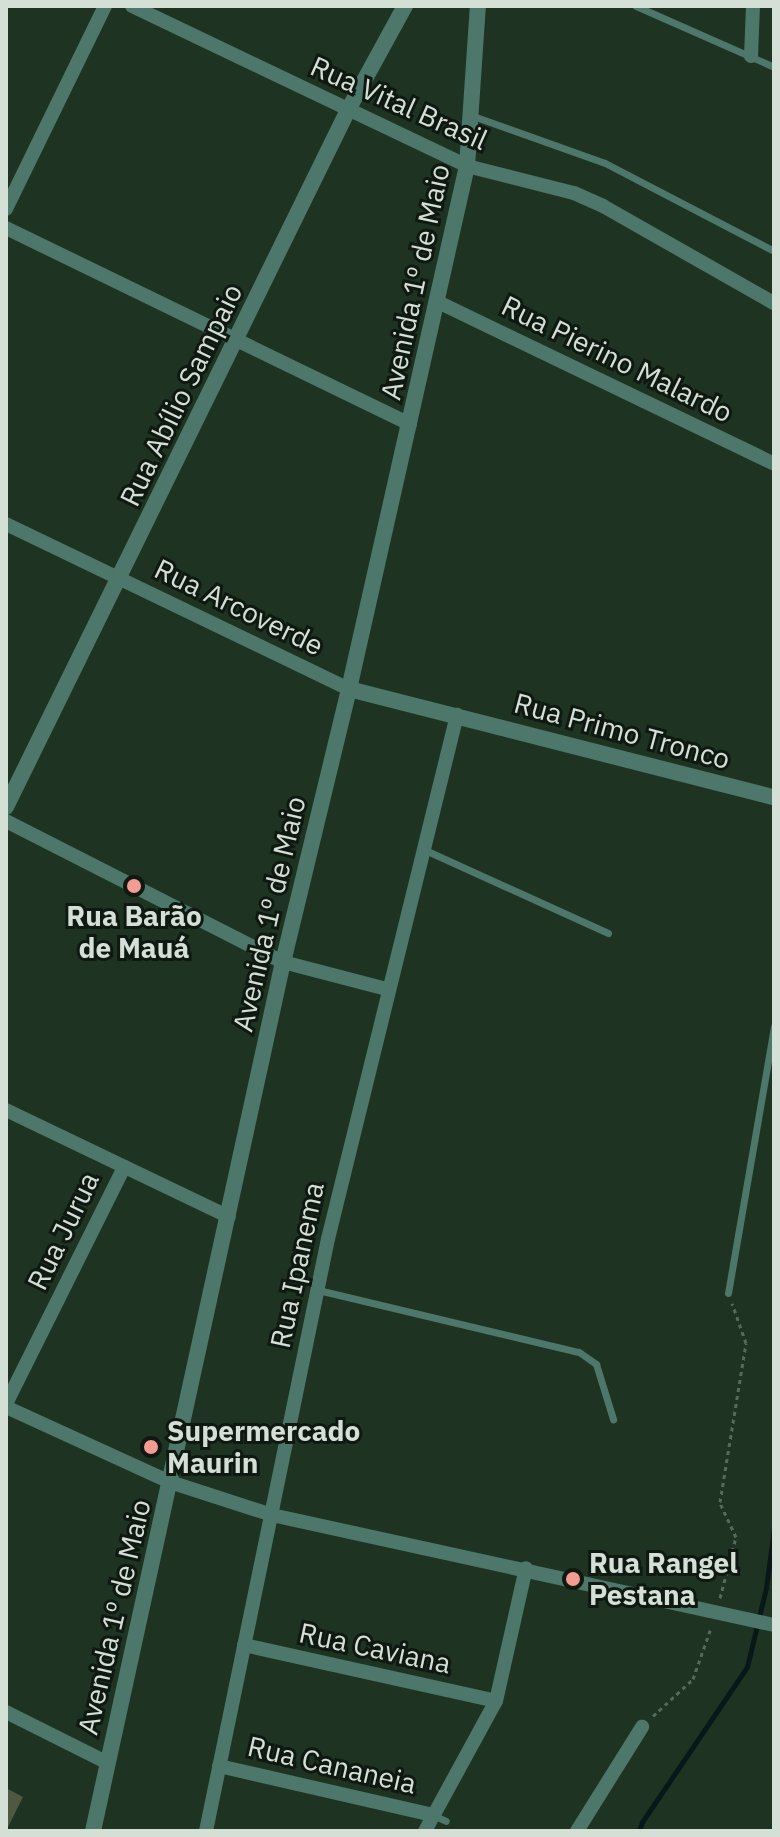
<!DOCTYPE html>
<html>
<head>
<meta charset="utf-8">
<style>
  body { margin:0 }
  #map { position:relative; width:780px; height:1837px; overflow:hidden; background:#1e3322; font-family:"IBM Plex Sans",sans-serif }
  div>[style] { position:absolute }
  .stream>* { height:5px; margin:-2.5px; padding:0 2.5px; transform-origin:2.5px; border-radius:2.5px; background:#081819 }
  .building>* { inset:0; background:#4f5840 }
  .path>* { height:3px; margin-top:-1.5px; transform-origin:0; background:repeating-linear-gradient(90deg,#57695a 0 4px,transparent 0 8px) }
  .service>* { height:7px; margin:-3.5px; padding:0 3.5px; transform-origin:3.5px; border-radius:3.5px; background:#4d776b }
  .minor>* { height:14px; margin:-7px; padding:0 7px; transform-origin:7px; border-radius:7px; background:#4d776b }
  .tertiary>* { height:16px; margin:-8px; padding:0 8px; transform-origin:8px; border-radius:8px; background:#4d776b }
  .dots>* { width:22px; height:22px; translate:-50% -50%; box-sizing:border-box; border:4px solid #0f1811; border-radius:50% }
  span { translate:-50% -50%; white-space:nowrap; text-align:center; line-height:1.15; -webkit-text-stroke:6px #0f1811; paint-order:stroke }
  .street-label { font-size:28px; color:#d4e0d5 }
  .poi-label { font-size:28px; color:#d4e0d5; font-weight:700 }
  .left { translate:0 -50%; text-align:left }
  .frame { position:absolute; inset:0; border:8px solid #d4e0d5; pointer-events:none }
</style>
</head>
<body>
<div id="map">
  <div class="stream">
    <div style="left:639px;top:1831px;width:9px;rotate:-72deg"></div>
    <div style="left:642px;top:1822px;width:187px;rotate:-55.9deg"></div>
    <div style="left:747px;top:1667px;width:81px;rotate:-76.5deg"></div>
    <div style="left:766px;top:1588px;width:61px;rotate:-82.4deg"></div>
  </div>
  <div class="building">
    <div style="clip-path:polygon(6px 1788px,23px 1797px,6px 1831px)"></div>
  </div>
  <div class="path">
    <div style="left:720px;top:1598px;width:63px;rotate:-75.3deg"></div>
    <div style="left:736px;top:1537px;width:38px;rotate:-115deg"></div>
    <div style="left:720px;top:1502px;width:161px;rotate:-80.7deg"></div>
    <div style="left:746px;top:1343px;width:42px;rotate:-109.3deg"></div>
    <div style="left:653px;top:1716px;width:54px;rotate:-42.8deg"></div>
    <div style="left:693px;top:1679px;width:54px;rotate:-70.6deg"></div>
  </div>
  <div class="service">
    <div style="left:636px;top:6px;width:151px;rotate:23.8deg"></div>
    <div style="left:473px;top:116px;width:140px;rotate:19.6deg"></div>
    <div style="left:605px;top:163px;width:191px;rotate:27.5deg"></div>
    <div style="left:425px;top:850px;width:201px;rotate:24.4deg"></div>
    <div style="left:318px;top:1290px;width:268px;rotate:13.4deg"></div>
    <div style="left:579px;top:1352px;width:21px;rotate:35deg"></div>
    <div style="left:596px;top:1364px;width:58px;rotate:72.8deg"></div>
    <div style="left:728px;top:1293px;width:271px;rotate:-80.2deg"></div>
    <div style="left:433px;top:1815px;width:14px;rotate:25deg"></div>
  </div>
  <div class="minor">
    <div style="left:132px;top:6px;width:371px;rotate:25.5deg"></div>
    <div style="left:467px;top:166px;width:110px;rotate:14.2deg"></div>
    <div style="left:574px;top:193px;width:32px;rotate:24deg"></div>
    <div style="left:603px;top:206px;width:197px;rotate:29.6deg"></div>
    <div style="left:751px;top:56px;width:50px;rotate:-87.7deg"></div>
    <div style="left:6px;top:209px;width:226px;rotate:-64deg"></div>
    <div style="left:6px;top:228px;width:449px;rotate:25.9deg"></div>
    <div style="left:438px;top:302px;width:373px;rotate:25.7deg"></div>
    <div style="left:6px;top:524px;width:381px;rotate:25.7deg"></div>
    <div style="left:6px;top:821px;width:311px;rotate:27deg"></div>
    <div style="left:283px;top:962px;width:107px;rotate:14.6deg"></div>
    <div style="left:6px;top:1110px;width:247px;rotate:25.6deg"></div>
    <div style="left:6px;top:1404px;width:265px;rotate:-63.5deg"></div>
    <div style="left:6px;top:1407px;width:180px;rotate:24.6deg"></div>
    <div style="left:170px;top:1482px;width:107px;rotate:17.9deg"></div>
    <div style="left:272px;top:1515px;width:514px;rotate:12.36deg"></div>
    <div style="left:244px;top:1645px;width:258px;rotate:12.5deg"></div>
    <div style="left:6px;top:1712px;width:114px;rotate:26.6deg"></div>
    <div style="left:219px;top:1766px;width:220px;rotate:12.9deg"></div>
    <div style="left:206px;top:1831px;width:604px;rotate:-78.36deg"></div>
    <div style="left:328px;top:1239px;width:540px;rotate:-76.17deg"></div>
    <div style="left:425px;top:1831px;width:148px;rotate:-61.4deg"></div>
    <div style="left:496px;top:1701px;width:136px;rotate:-77.3deg"></div>
    <div style="left:577px;top:1831px;width:123px;rotate:-58deg"></div>
  </div>
  <div class="tertiary">
    <div style="left:349px;top:689px;width:439px;rotate:14.3deg"></div>
    <div style="left:6px;top:807px;width:776px;rotate:-63.86deg"></div>
    <div style="left:348px;top:110px;width:119px;rotate:-61.3deg"></div>
    <div style="left:93px;top:1831px;width:890px;rotate:-77.67deg"></div>
    <div style="left:283px;top:962px;width:281px;rotate:-76.4deg"></div>
    <div style="left:349px;top:689px;width:536px;rotate:-77.29deg"></div>
    <div style="left:467px;top:166px;width:160px;rotate:-86.1deg"></div>
  </div>
  <div class="dots">
    <div style="left:134px;top:886px;background:#f59c92"></div>
    <div style="left:151px;top:1447px;background:#f59c92"></div>
    <div style="left:573px;top:1579px;background:#f59c92"></div>
  </div>
  <div class="street-label">
    <span style="left:399px;top:103px;rotate:24deg">Rua Vital Brasil</span>
    <span style="left:415px;top:282px;rotate:-78deg">Avenida 1º de Maio</span>
    <span style="left:617px;top:359px;rotate:26deg">Rua Pierino Malardo</span>
    <span style="left:181px;top:395px;rotate:-64deg">Rua Abílio Sampaio</span>
    <span style="left:239px;top:607px;rotate:26deg">Rua Arcoverde</span>
    <span style="left:622px;top:731px;rotate:15deg">Rua Primo Tronco</span>
    <span style="left:269px;top:914px;rotate:-77deg">Avenida 1º de Maio</span>
    <span style="left:63px;top:1231px;rotate:-64deg">Rua Jurua</span>
    <span style="left:297px;top:1265px;rotate:-78deg">Rua Ipanema</span>
    <span style="left:114px;top:1617px;rotate:-77deg">Avenida 1º de Maio</span>
    <span style="left:375px;top:1648px;rotate:12deg">Rua Caviana</span>
    <span style="left:332px;top:1765px;rotate:13deg">Rua Cananeia</span>
  </div>
  <div class="poi-label">
    <span style="left:134px;top:932px">Rua Barão<br>de Mauá</span>
    <span class="left" style="left:167px;top:1447px">Supermercado<br>Maurin</span>
    <span class="left" style="left:589px;top:1579px">Rua Rangel<br>Pestana</span>
  </div>
  <div class="frame"></div>
</div>
</body>
</html>
